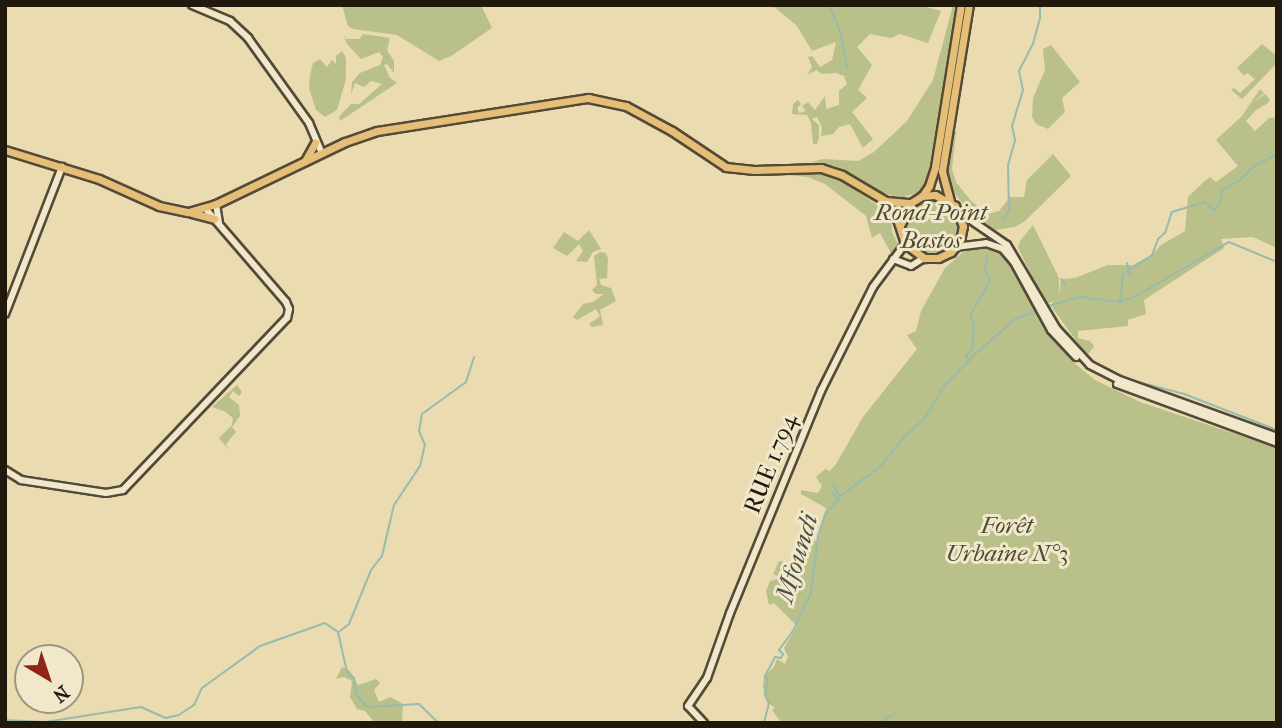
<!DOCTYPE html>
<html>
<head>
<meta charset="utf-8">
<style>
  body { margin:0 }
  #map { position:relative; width:1282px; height:728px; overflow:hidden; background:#eadbb1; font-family:"IM FELL French Canon",serif }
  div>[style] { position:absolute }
  .green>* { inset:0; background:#b9c08a }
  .round { border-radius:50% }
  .stream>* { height:2px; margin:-1px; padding:0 1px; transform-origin:1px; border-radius:1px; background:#98bbab }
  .roads { filter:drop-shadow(2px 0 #544a37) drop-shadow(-2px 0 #544a37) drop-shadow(0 2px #544a37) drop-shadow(0 -2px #544a37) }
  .minor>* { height:6px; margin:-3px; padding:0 3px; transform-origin:3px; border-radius:3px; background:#f1e8cc }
  .major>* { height:7px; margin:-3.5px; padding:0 3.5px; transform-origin:3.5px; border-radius:3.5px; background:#e5be78 }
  span { translate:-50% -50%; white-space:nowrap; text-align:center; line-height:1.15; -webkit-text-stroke:6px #f1e8cc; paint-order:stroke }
  .park-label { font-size:24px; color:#4f4b33; font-style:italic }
  .street-label { font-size:24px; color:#22190e }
  .water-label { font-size:26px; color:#4b5245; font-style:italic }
  .frame { position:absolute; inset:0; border:7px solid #22190e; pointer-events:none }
  .north { position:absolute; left:14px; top:644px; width:70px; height:70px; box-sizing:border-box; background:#f1e8cc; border:2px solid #9e9580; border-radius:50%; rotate:141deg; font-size:19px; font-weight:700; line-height:28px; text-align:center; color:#22190e }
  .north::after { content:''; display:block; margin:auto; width:24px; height:32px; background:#8f2418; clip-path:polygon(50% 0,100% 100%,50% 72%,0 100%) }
</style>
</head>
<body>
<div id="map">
  <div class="green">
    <div style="clip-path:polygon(342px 5px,481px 5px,492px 28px,451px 56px,439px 61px,397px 35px,353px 29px,348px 26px)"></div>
    <div style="clip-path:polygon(772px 5px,919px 5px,941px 11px,928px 43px,900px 34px,891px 38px,870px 34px,857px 47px,872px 65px,858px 90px,867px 98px,852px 112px,873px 139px,863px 148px,850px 124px,839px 127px,833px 134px,821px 136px,822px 127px,817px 117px,812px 119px,819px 125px,819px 137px,817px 144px,813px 144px,811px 123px,807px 115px,792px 114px,793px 104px,798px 100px,801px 104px,797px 108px,799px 113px,806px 111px,802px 106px,808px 102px,815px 110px,825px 96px,826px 109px,839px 105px,839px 91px,847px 84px,844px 76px,836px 73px,821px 74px,817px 70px,807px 75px,812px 67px,808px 57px,812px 56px,820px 67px,832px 60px,836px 42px,812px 51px,797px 26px)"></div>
    <div style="clip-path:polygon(953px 5px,957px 5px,932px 169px,924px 186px,917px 193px,900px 198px,883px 193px,835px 166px,811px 162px,823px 159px,858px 161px,874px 152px,907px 121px,933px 80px)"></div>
    <div style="clip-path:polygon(346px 34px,346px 39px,359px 39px,363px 34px,390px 38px,387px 50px,394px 61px,394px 73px,387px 64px,384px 65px,390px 78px,397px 83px,340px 121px,339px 117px,351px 104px,359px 104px,382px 84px,371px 81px,364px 87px,355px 83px,351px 95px,352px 82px,360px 73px,380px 65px,383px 57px,379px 52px,361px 59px,347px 44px,345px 40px)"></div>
    <div style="clip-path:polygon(1262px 44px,1277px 56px,1277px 63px,1242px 99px,1231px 90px,1234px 88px,1240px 93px,1255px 79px,1247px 73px,1244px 76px,1237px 68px)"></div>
    <div style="clip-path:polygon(1051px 45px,1080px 82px,1062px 98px,1065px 112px,1048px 129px,1036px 124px,1032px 117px,1033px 98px,1045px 70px,1043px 49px)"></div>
    <div style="clip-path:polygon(342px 51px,346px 58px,346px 79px,337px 110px,325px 117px,316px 110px,309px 88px,310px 75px,313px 63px,320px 59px,327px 67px,332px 60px,336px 64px,336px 56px)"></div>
    <div style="clip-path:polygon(1260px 89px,1264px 93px,1250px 105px,1265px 94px,1270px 99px,1268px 103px,1256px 110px,1246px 121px,1255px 131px,1269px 118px,1277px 117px,1277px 248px,1253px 237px,1221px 239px,1224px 248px,1144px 300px,1146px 314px,1128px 320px,1128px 326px,1078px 331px,1078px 338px,1090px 341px,1094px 346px,1087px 356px,1054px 310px,1051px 305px,1054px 301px,1045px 305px,1018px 247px,1020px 241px,1033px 225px,1059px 278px,1059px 295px,1061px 279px,1075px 278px,1108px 265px,1133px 265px,1152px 255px,1161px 245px,1185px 231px,1188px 197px,1206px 180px,1210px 177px,1216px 182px,1238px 166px,1216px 140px,1242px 116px)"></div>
    <div style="clip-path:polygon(952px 131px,956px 132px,952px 169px,956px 182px,971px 201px,988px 214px,999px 211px,1010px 197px,1024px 197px,1027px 180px,1053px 154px,1071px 176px,1025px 221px,1015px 227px,995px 230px,973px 216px,955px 194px,948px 175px)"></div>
    <div style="clip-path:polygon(815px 171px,843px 181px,891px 215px,892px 232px,900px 248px,892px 255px,880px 233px,872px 238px,866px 216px,825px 184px,808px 177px,787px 175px,789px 172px)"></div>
    <div class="round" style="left:904px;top:200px;width:54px;height:54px"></div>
    <div style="clip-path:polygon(589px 230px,601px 249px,593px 252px,587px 262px,576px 261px,583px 251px,579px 244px,567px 256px,553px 248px,564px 232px,578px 241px)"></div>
    <div style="clip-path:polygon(980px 247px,998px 252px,1011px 264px,1048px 334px,1072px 361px,1095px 380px,1140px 402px,1277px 448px,1277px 723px,785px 723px,780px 721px,772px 710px,775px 708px,767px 702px,763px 687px,764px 676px,774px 667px,777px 659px,785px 664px,788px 657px,784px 648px,797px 626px,774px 603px,769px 605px,766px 591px,770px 581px,781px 578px,773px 574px,779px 561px,794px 564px,804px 552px,811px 553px,812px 542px,818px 540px,826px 508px,801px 494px,801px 490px,817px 493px,819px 491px,822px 486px,816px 477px,825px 469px,830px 471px,836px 464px,863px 417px,917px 349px,907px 335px,916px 331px,921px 311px,945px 268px,963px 252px)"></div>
    <div style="clip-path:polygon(600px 252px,606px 253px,608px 259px,607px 278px,599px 279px,601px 285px,611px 288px,616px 301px,600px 310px,603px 325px,592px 327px,589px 324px,600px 316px,596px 309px,577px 320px,573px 317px,583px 304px,593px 302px,604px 294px,596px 294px,592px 290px,597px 285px,594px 256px)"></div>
    <div style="clip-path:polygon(237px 385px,242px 392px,239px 396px,233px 391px,229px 397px,239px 405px,240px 416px,232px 427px,236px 432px,226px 444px,229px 450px,219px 438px,232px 425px,233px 418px,224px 411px,212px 407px)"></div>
    <div style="clip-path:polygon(342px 667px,350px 671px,358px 685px,376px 679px,380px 683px,374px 690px,379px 702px,390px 697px,403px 704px,402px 723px,374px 722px,365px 711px,357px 709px,350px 697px,352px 681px,344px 677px,336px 679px)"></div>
  </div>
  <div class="stream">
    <div style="left:829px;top:5px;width:30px;rotate:67deg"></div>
    <div style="left:841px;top:33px;width:35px;rotate:80deg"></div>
    <div style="left:1003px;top:221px;width:13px;rotate:-61deg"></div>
    <div style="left:1009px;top:210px;width:45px;rotate:-91.3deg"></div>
    <div style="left:1008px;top:165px;width:26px;rotate:-74deg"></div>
    <div style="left:1015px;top:140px;width:14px;rotate:-102deg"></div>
    <div style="left:1012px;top:126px;width:38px;rotate:-73deg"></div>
    <div style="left:1023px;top:90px;width:19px;rotate:-102deg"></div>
    <div style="left:1019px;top:71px;width:30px;rotate:-63deg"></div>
    <div style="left:1033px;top:44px;width:28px;rotate:-75deg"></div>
    <div style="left:1040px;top:17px;width:12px;rotate:-90deg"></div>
    <div style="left:1127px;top:263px;width:12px;rotate:76deg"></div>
    <div style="left:1061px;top:279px;width:7px;rotate:56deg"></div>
    <div style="left:1120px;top:300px;width:26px;rotate:-83deg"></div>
    <div style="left:1123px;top:274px;width:35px;rotate:-33deg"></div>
    <div style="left:1152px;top:255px;width:17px;rotate:-69deg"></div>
    <div style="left:1158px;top:239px;width:9px;rotate:-41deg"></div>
    <div style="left:1165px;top:233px;width:22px;rotate:-72deg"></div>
    <div style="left:1172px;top:212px;width:34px;rotate:-17deg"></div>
    <div style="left:1204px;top:202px;width:13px;rotate:39deg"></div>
    <div style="left:1214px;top:210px;width:11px;rotate:-52deg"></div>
    <div style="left:1221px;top:201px;width:11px;rotate:-85deg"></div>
    <div style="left:1222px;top:190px;width:19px;rotate:-28deg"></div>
    <div style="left:1239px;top:181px;width:21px;rotate:-45deg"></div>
    <div style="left:1254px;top:166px;width:25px;rotate:-26deg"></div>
    <div style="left:1045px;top:307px;width:36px;rotate:-16deg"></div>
    <div style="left:1080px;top:297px;width:40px;rotate:7.1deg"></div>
    <div style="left:1120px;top:302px;width:19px;rotate:-21deg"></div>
    <div style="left:1138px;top:295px;width:105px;rotate:-30.2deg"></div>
    <div style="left:1229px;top:242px;width:52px;rotate:22.6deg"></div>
    <div style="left:1048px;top:308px;width:18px;rotate:61deg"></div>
    <div style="left:1087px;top:357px;width:12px;rotate:42deg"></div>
    <div style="left:970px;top:360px;width:6px;rotate:-141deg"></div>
    <div style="left:965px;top:356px;width:9px;rotate:-41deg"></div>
    <div style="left:972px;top:350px;width:26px;rotate:-86deg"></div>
    <div style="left:974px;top:324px;width:9px;rotate:-117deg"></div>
    <div style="left:970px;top:316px;width:40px;rotate:-60.3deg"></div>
    <div style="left:990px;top:281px;width:11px;rotate:-117deg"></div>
    <div style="left:985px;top:271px;width:16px;rotate:-83deg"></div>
    <div style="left:1116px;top:376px;width:70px;rotate:14.8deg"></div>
    <div style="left:1184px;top:394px;width:100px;rotate:21.2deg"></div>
    <div style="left:832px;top:493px;width:6px;rotate:45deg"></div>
    <div style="left:836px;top:497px;width:4px;rotate:-34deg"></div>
    <div style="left:839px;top:495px;width:13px;rotate:-119deg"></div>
    <div style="left:340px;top:631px;width:11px;rotate:-38deg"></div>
    <div style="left:349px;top:624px;width:58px;rotate:-67.8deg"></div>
    <div style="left:371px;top:570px;width:18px;rotate:-52deg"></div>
    <div style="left:382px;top:556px;width:52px;rotate:-76.8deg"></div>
    <div style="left:394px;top:505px;width:47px;rotate:-56.3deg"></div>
    <div style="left:420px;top:466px;width:22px;rotate:-77deg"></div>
    <div style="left:425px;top:445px;width:15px;rotate:-113deg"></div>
    <div style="left:419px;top:431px;width:17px;rotate:-80deg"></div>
    <div style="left:422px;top:414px;width:54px;rotate:-36deg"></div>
    <div style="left:466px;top:382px;width:26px;rotate:-72deg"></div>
    <div style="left:5px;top:720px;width:40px;rotate:2.9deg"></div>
    <div style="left:45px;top:722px;width:97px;rotate:-8.9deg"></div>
    <div style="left:141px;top:707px;width:27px;rotate:24deg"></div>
    <div style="left:166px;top:718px;width:13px;rotate:-13deg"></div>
    <div style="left:179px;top:715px;width:18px;rotate:-34deg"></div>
    <div style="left:194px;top:705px;width:19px;rotate:-65deg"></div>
    <div style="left:202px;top:688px;width:72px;rotate:-35.9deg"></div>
    <div style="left:260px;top:646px;width:69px;rotate:-19.5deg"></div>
    <div style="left:325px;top:623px;width:16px;rotate:35deg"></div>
    <div style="left:338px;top:632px;width:41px;rotate:77.3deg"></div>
    <div style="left:347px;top:672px;width:9px;rotate:41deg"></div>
    <div style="left:354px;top:678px;width:16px;rotate:83deg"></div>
    <div style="left:356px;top:694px;width:17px;rotate:50deg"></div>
    <div style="left:367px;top:707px;width:52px;rotate:-3.3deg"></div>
    <div style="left:419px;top:704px;width:28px;rotate:44deg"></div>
    <div style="left:865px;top:721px;width:2px;rotate:63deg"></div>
    <div style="left:764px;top:723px;width:21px;rotate:-76deg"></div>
    <div style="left:769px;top:703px;width:9px;rotate:-117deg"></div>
    <div style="left:765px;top:695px;width:15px;rotate:-79deg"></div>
    <div style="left:768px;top:680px;width:5px;rotate:-127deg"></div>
    <div style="left:765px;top:676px;width:21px;rotate:-62deg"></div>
    <div style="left:775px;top:657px;width:6px;rotate:9deg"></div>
    <div style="left:781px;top:658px;width:4px;rotate:-63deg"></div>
    <div style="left:783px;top:654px;width:6px;rotate:-135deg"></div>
    <div style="left:779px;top:650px;width:26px;rotate:-54deg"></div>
    <div style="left:794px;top:629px;width:41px;rotate:-65.3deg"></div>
    <div style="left:811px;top:592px;width:56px;rotate:-82.9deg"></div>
    <div style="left:818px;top:536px;width:23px;rotate:-72deg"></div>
    <div style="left:825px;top:514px;width:27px;rotate:-48deg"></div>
    <div style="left:843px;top:494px;width:46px;rotate:-36.1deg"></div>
    <div style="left:880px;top:467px;width:38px;rotate:-51deg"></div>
    <div style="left:904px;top:437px;width:28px;rotate:-42deg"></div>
    <div style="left:925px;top:418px;width:37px;rotate:-59deg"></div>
    <div style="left:944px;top:386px;width:43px;rotate:-45.9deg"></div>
    <div style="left:974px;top:355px;width:53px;rotate:-41.2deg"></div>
    <div style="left:1014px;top:320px;width:25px;rotate:-23deg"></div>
    <div style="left:878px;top:723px;width:18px;rotate:-29deg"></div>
  </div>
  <div class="roads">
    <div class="minor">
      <div style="left:192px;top:5px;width:41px;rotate:22.8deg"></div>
      <div style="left:230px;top:21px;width:25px;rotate:43deg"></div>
      <div style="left:248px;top:38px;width:105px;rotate:54.3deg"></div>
      <div style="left:309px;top:123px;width:33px;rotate:67deg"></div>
      <div style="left:216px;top:204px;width:19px;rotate:81deg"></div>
      <div style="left:959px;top:212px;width:58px;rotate:34.5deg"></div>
      <div style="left:1007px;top:245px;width:96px;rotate:59.4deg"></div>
      <div style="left:1056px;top:328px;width:50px;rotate:47.4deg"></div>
      <div style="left:1090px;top:365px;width:30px;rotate:27deg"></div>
      <div style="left:1117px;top:379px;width:170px;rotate:19.9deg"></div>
      <div style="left:955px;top:247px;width:31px;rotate:-7deg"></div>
      <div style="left:986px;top:243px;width:18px;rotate:19deg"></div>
      <div style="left:1003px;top:249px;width:17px;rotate:50deg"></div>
      <div style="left:1014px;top:262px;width:77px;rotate:61.4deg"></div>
      <div style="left:1051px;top:330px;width:37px;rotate:47deg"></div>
      <div style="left:893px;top:259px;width:19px;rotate:21deg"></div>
      <div style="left:911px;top:266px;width:15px;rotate:-32deg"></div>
      <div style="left:5px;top:314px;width:158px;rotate:-68.8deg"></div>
      <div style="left:1117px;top:384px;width:171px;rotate:20.2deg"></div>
      <div style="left:5px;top:470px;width:19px;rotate:32deg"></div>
      <div style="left:21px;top:480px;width:86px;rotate:8.7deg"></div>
      <div style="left:106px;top:493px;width:17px;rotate:-10deg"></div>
      <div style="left:123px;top:490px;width:238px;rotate:-46.4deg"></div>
      <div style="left:287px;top:318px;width:9px;rotate:-77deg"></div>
      <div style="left:289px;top:309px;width:8px;rotate:-113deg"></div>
      <div style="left:286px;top:302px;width:124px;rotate:-130.8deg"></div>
      <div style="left:704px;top:723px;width:23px;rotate:-133deg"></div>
      <div style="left:688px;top:706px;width:34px;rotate:-56deg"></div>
      <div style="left:707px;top:678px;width:69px;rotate:-70.5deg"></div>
      <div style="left:730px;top:613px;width:240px;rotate:-67.7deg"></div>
      <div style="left:821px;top:391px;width:116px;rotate:-63.4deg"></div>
      <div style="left:873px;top:287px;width:54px;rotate:-53.3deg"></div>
    </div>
    <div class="major">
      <div style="left:5px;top:150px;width:98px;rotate:17.1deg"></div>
      <div style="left:99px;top:179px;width:66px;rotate:24.2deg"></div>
      <div style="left:159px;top:206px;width:30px;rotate:12deg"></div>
      <div style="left:188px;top:212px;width:29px;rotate:-16deg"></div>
      <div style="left:216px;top:204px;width:143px;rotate:-25.7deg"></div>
      <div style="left:345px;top:142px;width:34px;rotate:-19deg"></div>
      <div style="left:377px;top:131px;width:214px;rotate:-8.9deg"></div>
      <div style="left:588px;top:98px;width:39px;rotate:12deg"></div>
      <div style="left:626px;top:106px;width:52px;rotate:28.5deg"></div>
      <div style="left:672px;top:131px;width:65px;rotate:33.7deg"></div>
      <div style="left:726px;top:167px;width:28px;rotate:6deg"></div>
      <div style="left:754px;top:170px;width:67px;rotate:-1.7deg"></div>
      <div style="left:821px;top:168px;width:22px;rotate:18deg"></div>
      <div style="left:842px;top:175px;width:51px;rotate:30.6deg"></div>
      <div style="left:886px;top:201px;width:25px;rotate:5deg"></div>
      <div style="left:305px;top:161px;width:21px;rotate:-61deg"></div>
      <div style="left:923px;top:195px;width:11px;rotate:-56deg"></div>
      <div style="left:929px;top:186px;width:20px;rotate:-72deg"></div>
      <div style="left:935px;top:167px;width:164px;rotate:-80.9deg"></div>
      <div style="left:886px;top:201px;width:21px;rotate:59deg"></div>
      <div style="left:897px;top:219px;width:26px;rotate:72deg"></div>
      <div style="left:905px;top:244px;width:24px;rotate:36deg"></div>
      <div style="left:924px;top:258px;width:14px"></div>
      <div style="left:938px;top:258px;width:14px;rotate:-25deg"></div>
      <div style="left:951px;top:252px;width:14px;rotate:-51deg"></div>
      <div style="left:960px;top:241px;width:15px;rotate:-79deg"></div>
      <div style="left:963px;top:226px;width:22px;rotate:-112deg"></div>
      <div style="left:955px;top:206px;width:23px;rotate:-151deg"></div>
      <div style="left:935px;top:195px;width:13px;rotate:176deg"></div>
      <div style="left:922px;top:196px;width:13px;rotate:148deg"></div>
      <div style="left:911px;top:203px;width:25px;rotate:116deg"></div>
      <div style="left:950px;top:201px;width:31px;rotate:-105deg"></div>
      <div style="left:942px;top:171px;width:168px;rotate:-80.8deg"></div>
      <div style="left:192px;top:213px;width:23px;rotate:15deg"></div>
    </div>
  </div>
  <div class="park-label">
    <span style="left:931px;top:227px">Rond-Point<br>Bastos</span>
    <span style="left:1007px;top:540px">Forêt<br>Urbaine N°3</span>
  </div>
  <div class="street-label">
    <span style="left:771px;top:464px;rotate:-68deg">RUE 1.794</span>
  </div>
  <div class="water-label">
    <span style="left:797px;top:558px;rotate:-73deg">Mfoundi</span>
  </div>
  <div class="frame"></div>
  <div class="north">N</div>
</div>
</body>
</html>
